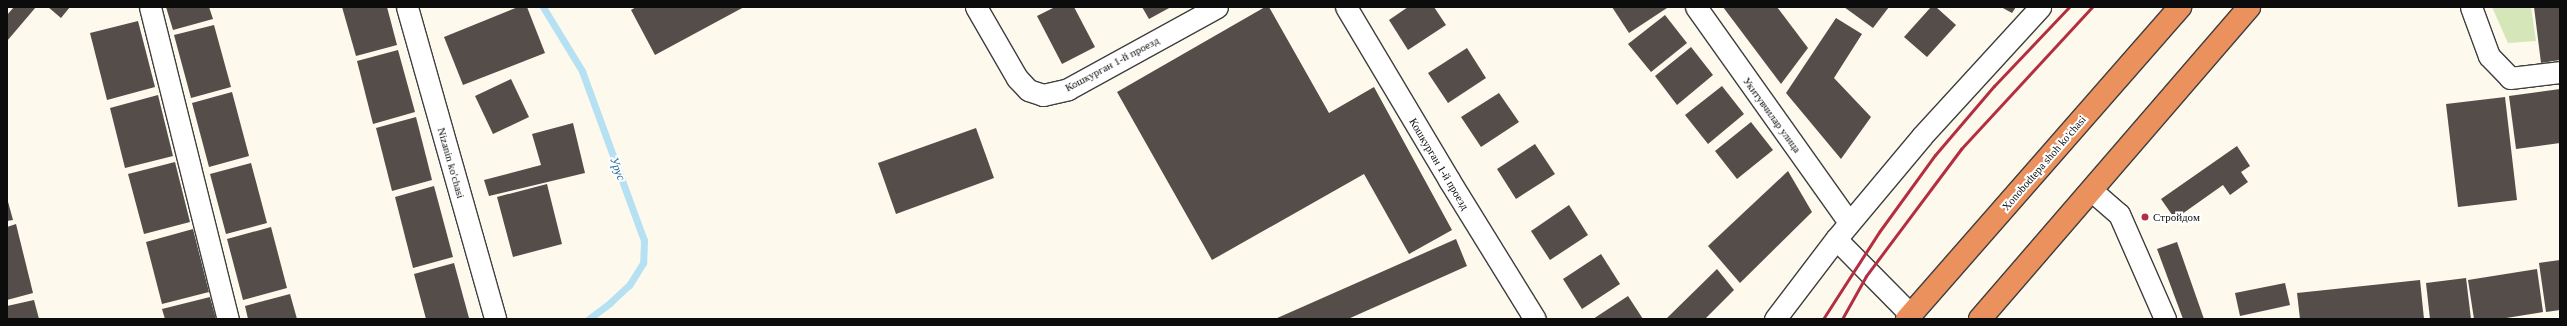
<!DOCTYPE html>
<html>
<head>
<meta charset="utf-8">
<style>
  body { margin:0 }
  #map { position:relative; width:2567px; height:326px; overflow:hidden; background:#fef9ed; font-family:Georgia,serif }
  div>[style] { position:absolute }
  .green>* { inset:0; background:#d5e6b9 }
  .stream>* { height:7px; margin:-3.5px; padding:0 3.5px; transform-origin:3.5px; border-radius:3.5px; background:#b5e1f2 }
  .building>* { inset:0; background:#544d4a }
  .roads { filter:drop-shadow(1px 0 #3f3f3f) drop-shadow(-1px 0 #3f3f3f) drop-shadow(0 1px #3f3f3f) drop-shadow(0 -1px #3f3f3f) }
  .street>* { height:21px; margin:-10.5px; padding:0 10.5px; transform-origin:10.5px; border-radius:10.5px; background:#fff }
  .highway>* { height:22px; margin:-11px; padding:0 11px; transform-origin:11px; border-radius:11px; background:#ea915e }
  .rail>* { height:3px; margin:-1.5px; padding:0 1.5px; transform-origin:1.5px; border-radius:1.5px; background:#b32e41 }
  .dots>* { width:11px; height:11px; translate:-50% -50%; box-sizing:border-box; border:2px solid #fff; border-radius:50% }
  span { translate:-50% -50%; white-space:nowrap; text-align:center; line-height:1.15; -webkit-text-stroke:4px #fff; paint-order:stroke }
  .street-label { font-size:11px; color:#0c0c0c }
  .poi-label { font-size:11px; color:#0c0c0c }
  .left { translate:0 -50%; text-align:left }
  .water-label { font-size:12px; color:#1e6d95; font-style:italic }
  .frame { position:absolute; inset:0; border:8px solid #0c0c0c; pointer-events:none }
</style>
</head>
<body>
<div id="map">
  <div class="green">
    <div style="clip-path:polygon(2492px 7px,2531px 7px,2536px 41px,2508px 43px)"></div>
  </div>
  <div class="stream">
    <div style="left:543px;top:7px;width:75px;rotate:58.6deg"></div>
    <div style="left:582px;top:71px;width:180px;rotate:69.9deg"></div>
    <div style="left:644px;top:240px;width:23px;rotate:92deg"></div>
    <div style="left:643px;top:263px;width:26px;rotate:122deg"></div>
    <div style="left:629px;top:285px;width:26px;rotate:137deg"></div>
    <div style="left:610px;top:303px;width:26px;rotate:143deg"></div>
  </div>
  <div class="building">
    <div style="clip-path:polygon(14px 7px,36px 7px,7px 41px,7px 15px)"></div>
    <div style="clip-path:polygon(48px 7px,70px 7px,61px 18px)"></div>
    <div style="clip-path:polygon(166px 7px,209px 7px,213px 19px,173px 30px)"></div>
    <div style="clip-path:polygon(342px 7px,387px 7px,397px 45px,356px 56px)"></div>
    <div style="clip-path:polygon(518px 7px,527px 7px,545px 53px,463px 85px,444px 37px)"></div>
    <div style="clip-path:polygon(636px 7px,744px 7px,655px 55px,631px 10px)"></div>
    <div style="clip-path:polygon(1055px 7px,1074px 7px,1095px 47px,1062px 64px,1037px 16px)"></div>
    <div style="clip-path:polygon(1142px 7px,1171px 7px,1149px 19px)"></div>
    <div style="clip-path:polygon(1265px 7px,1269px 7px,1329px 113px,1374px 87px,1452px 230px,1409px 254px,1364px 174px,1212px 260px,1117px 92px)"></div>
    <div style="clip-path:polygon(1408px 7px,1434px 7px,1446px 25px,1408px 50px,1389px 20px)"></div>
    <div style="clip-path:polygon(1612px 7px,1666px 7px,1667px 8px,1629px 33px)"></div>
    <div style="clip-path:polygon(1723px 7px,1777px 7px,1808px 48px,1781px 84px)"></div>
    <div style="clip-path:polygon(1844px 7px,1889px 7px,1873px 28px)"></div>
    <div style="clip-path:polygon(1931px 7px,1936px 7px,1956px 25px,1927px 57px,1904px 37px)"></div>
    <div style="clip-path:polygon(2001px 7px,2016px 7px,2012px 13px)"></div>
    <div style="clip-path:polygon(2534px 7px,2560px 7px,2560px 60px,2541px 63px)"></div>
    <div style="clip-path:polygon(1665px 15px,1687px 43px,1651px 72px,1628px 44px)"></div>
    <div style="clip-path:polygon(1836px 18px,1862px 34px,1834px 78px,1871px 117px,1841px 159px,1786px 93px)"></div>
    <div style="clip-path:polygon(138px 21px,155px 87px,107px 100px,90px 33px)"></div>
    <div style="clip-path:polygon(214px 25px,231px 87px,191px 98px,174px 35px)"></div>
    <div style="clip-path:polygon(1691px 47px,1713px 75px,1677px 105px,1655px 76px)"></div>
    <div style="clip-path:polygon(1467px 48px,1486px 78px,1448px 103px,1428px 73px)"></div>
    <div style="clip-path:polygon(398px 50px,415px 112px,373px 124px,357px 61px)"></div>
    <div style="clip-path:polygon(511px 79px,529px 117px,493px 134px,475px 96px)"></div>
    <div style="clip-path:polygon(1722px 86px,1744px 114px,1708px 144px,1685px 115px)"></div>
    <div style="clip-path:polygon(2560px 89px,2560px 143px,2516px 149px,2509px 96px)"></div>
    <div style="clip-path:polygon(232px 92px,249px 156px,209px 167px,192px 103px)"></div>
    <div style="clip-path:polygon(1499px 93px,1519px 122px,1481px 147px,1461px 117px)"></div>
    <div style="clip-path:polygon(158px 95px,173px 156px,125px 168px,110px 108px)"></div>
    <div style="clip-path:polygon(2505px 97px,2517px 200px,2458px 207px,2446px 104px)"></div>
    <div style="clip-path:polygon(416px 117px,432px 180px,392px 191px,376px 128px)"></div>
    <div style="clip-path:polygon(1751px 122px,1773px 150px,1737px 179px,1715px 151px)"></div>
    <div style="clip-path:polygon(573px 123px,585px 173px,489px 196px,484px 180px,541px 165px,532px 134px)"></div>
    <div style="clip-path:polygon(976px 128px,994px 178px,896px 214px,878px 163px)"></div>
    <div style="clip-path:polygon(1535px 144px,1555px 174px,1516px 199px,1497px 169px)"></div>
    <div style="clip-path:polygon(2237px 146px,2250px 166px,2241px 172px,2248px 182px,2230px 195px,2223px 185px,2175px 219px,2161px 199px)"></div>
    <div style="clip-path:polygon(175px 162px,190px 222px,144px 234px,128px 174px)"></div>
    <div style="clip-path:polygon(251px 163px,267px 223px,226px 234px,210px 174px)"></div>
    <div style="clip-path:polygon(1788px 171px,1812px 212px,1740px 283px,1708px 246px)"></div>
    <div style="clip-path:polygon(547px 184px,562px 244px,513px 257px,497px 197px)"></div>
    <div style="clip-path:polygon(434px 186px,453px 257px,413px 268px,395px 197px)"></div>
    <div style="clip-path:polygon(7px 198px,13px 220px,7px 221px)"></div>
    <div style="clip-path:polygon(1569px 205px,1588px 235px,1550px 260px,1531px 231px)"></div>
    <div style="clip-path:polygon(16px 224px,33px 293px,7px 300px,7px 227px)"></div>
    <div style="clip-path:polygon(271px 227px,287px 288px,243px 300px,227px 239px)"></div>
    <div style="clip-path:polygon(193px 229px,209px 292px,162px 304px,146px 242px)"></div>
    <div style="clip-path:polygon(1456px 239px,1467px 266px,1348px 319px,1275px 319px)"></div>
    <div style="clip-path:polygon(2177px 242px,2204px 319px,2183px 319px,2157px 249px)"></div>
    <div style="clip-path:polygon(1601px 254px,1620px 284px,1582px 309px,1563px 279px)"></div>
    <div style="clip-path:polygon(2560px 260px,2560px 310px,2546px 312px,2539px 263px)"></div>
    <div style="clip-path:polygon(454px 263px,469px 318px,426px 319px,414px 274px)"></div>
    <div style="clip-path:polygon(1717px 269px,1734px 290px,1705px 319px,1666px 319px)"></div>
    <div style="clip-path:polygon(2537px 269px,2543px 312px,2500px 319px,2474px 319px,2468px 280px)"></div>
    <div style="clip-path:polygon(2466px 278px,2471px 319px,2430px 319px,2426px 283px)"></div>
    <div style="clip-path:polygon(2420px 280px,2424px 319px,2300px 319px,2297px 293px)"></div>
    <div style="clip-path:polygon(2285px 283px,2290px 305px,2240px 316px,2235px 293px)"></div>
    <div style="clip-path:polygon(290px 294px,297px 319px,248px 319px,245px 306px)"></div>
    <div style="clip-path:polygon(1628px 296px,1643px 319px,1593px 319px)"></div>
    <div style="clip-path:polygon(210px 297px,216px 319px,165px 319px,162px 309px)"></div>
    <div style="clip-path:polygon(34px 300px,39px 319px,7px 319px,7px 306px)"></div>
  </div>
  <div class="roads">
    <div class="street">
      <div style="left:150px;top:7px;width:322px;rotate:76deg"></div>
      <div style="left:407px;top:7px;width:324px;rotate:74.2deg"></div>
      <div style="left:976px;top:7px;width:82px;rotate:60deg"></div>
      <div style="left:1017px;top:78px;width:16px;rotate:47deg"></div>
      <div style="left:1028px;top:90px;width:16px;rotate:18deg"></div>
      <div style="left:1043px;top:95px;width:26px;rotate:-13deg"></div>
      <div style="left:1068px;top:89px;width:170px;rotate:-28.8deg"></div>
      <div style="left:1346px;top:7px;width:201px;rotate:59.2deg"></div>
      <div style="left:1449px;top:180px;width:163px;rotate:58.3deg"></div>
      <div style="left:1696px;top:7px;width:264px;rotate:54.6deg"></div>
      <div style="left:2471px;top:7px;width:52px;rotate:69.8deg"></div>
      <div style="left:2489px;top:56px;width:30px;rotate:46deg"></div>
      <div style="left:2510px;top:78px;width:50px;rotate:-6.8deg"></div>
      <div style="left:2091px;top:190px;width:37px;rotate:41deg"></div>
      <div style="left:2119px;top:214px;width:115px;rotate:66.3deg"></div>
      <div style="left:1836px;top:239px;width:107px;rotate:45.4deg"></div>
      <div style="left:1775px;top:319px;width:101px;rotate:-52.7deg"></div>
      <div style="left:1836px;top:239px;width:134px;rotate:-50.1deg"></div>
      <div style="left:1922px;top:136px;width:175px;rotate:-47.5deg"></div>
    </div>
    <div class="highway">
      <div style="left:1907px;top:319px;width:415px;rotate:-48.8deg"></div>
      <div style="left:1980px;top:319px;width:412px;rotate:-49.2deg"></div>
    </div>
  </div>
  <div class="rail">
    <div style="left:1823px;top:319px;width:103px;rotate:-57.2deg"></div>
    <div style="left:1879px;top:232px;width:95px;rotate:-54deg"></div>
    <div style="left:1935px;top:155px;width:91px;rotate:-49.5deg"></div>
    <div style="left:1994px;top:86px;width:109px;rotate:-46.5deg"></div>
    <div style="left:1842px;top:319px;width:49px;rotate:-60.8deg"></div>
    <div style="left:1866px;top:276px;width:159px;rotate:-53.2deg"></div>
    <div style="left:1961px;top:149px;width:193px;rotate:-47.3deg"></div>
  </div>
  <div class="dots">
    <div style="left:2145px;top:217px;background:#b32e41"></div>
  </div>
  <div class="street-label">
    <span style="left:1112px;top:64px;rotate:-28deg">Кошкурган 1-й проезд</span>
    <span style="left:1772px;top:115px;rotate:54deg">Укитувчилар улица</span>
    <span style="left:451px;top:163px;rotate:74deg">Nizanin ko'chasi</span>
    <span style="left:2044px;top:163px;rotate:-49deg">Xonobodtepa shoh ko'chasi</span>
    <span style="left:1439px;top:164px;rotate:59deg">Кошкурган 1-й проезд</span>
  </div>
  <div class="poi-label">
    <span class="left" style="left:2153px;top:217px">Стройдом</span>
  </div>
  <div class="water-label">
    <span style="left:617px;top:169px;rotate:70deg">Урус</span>
  </div>
  <div class="frame"></div>
</div>
</body>
</html>
